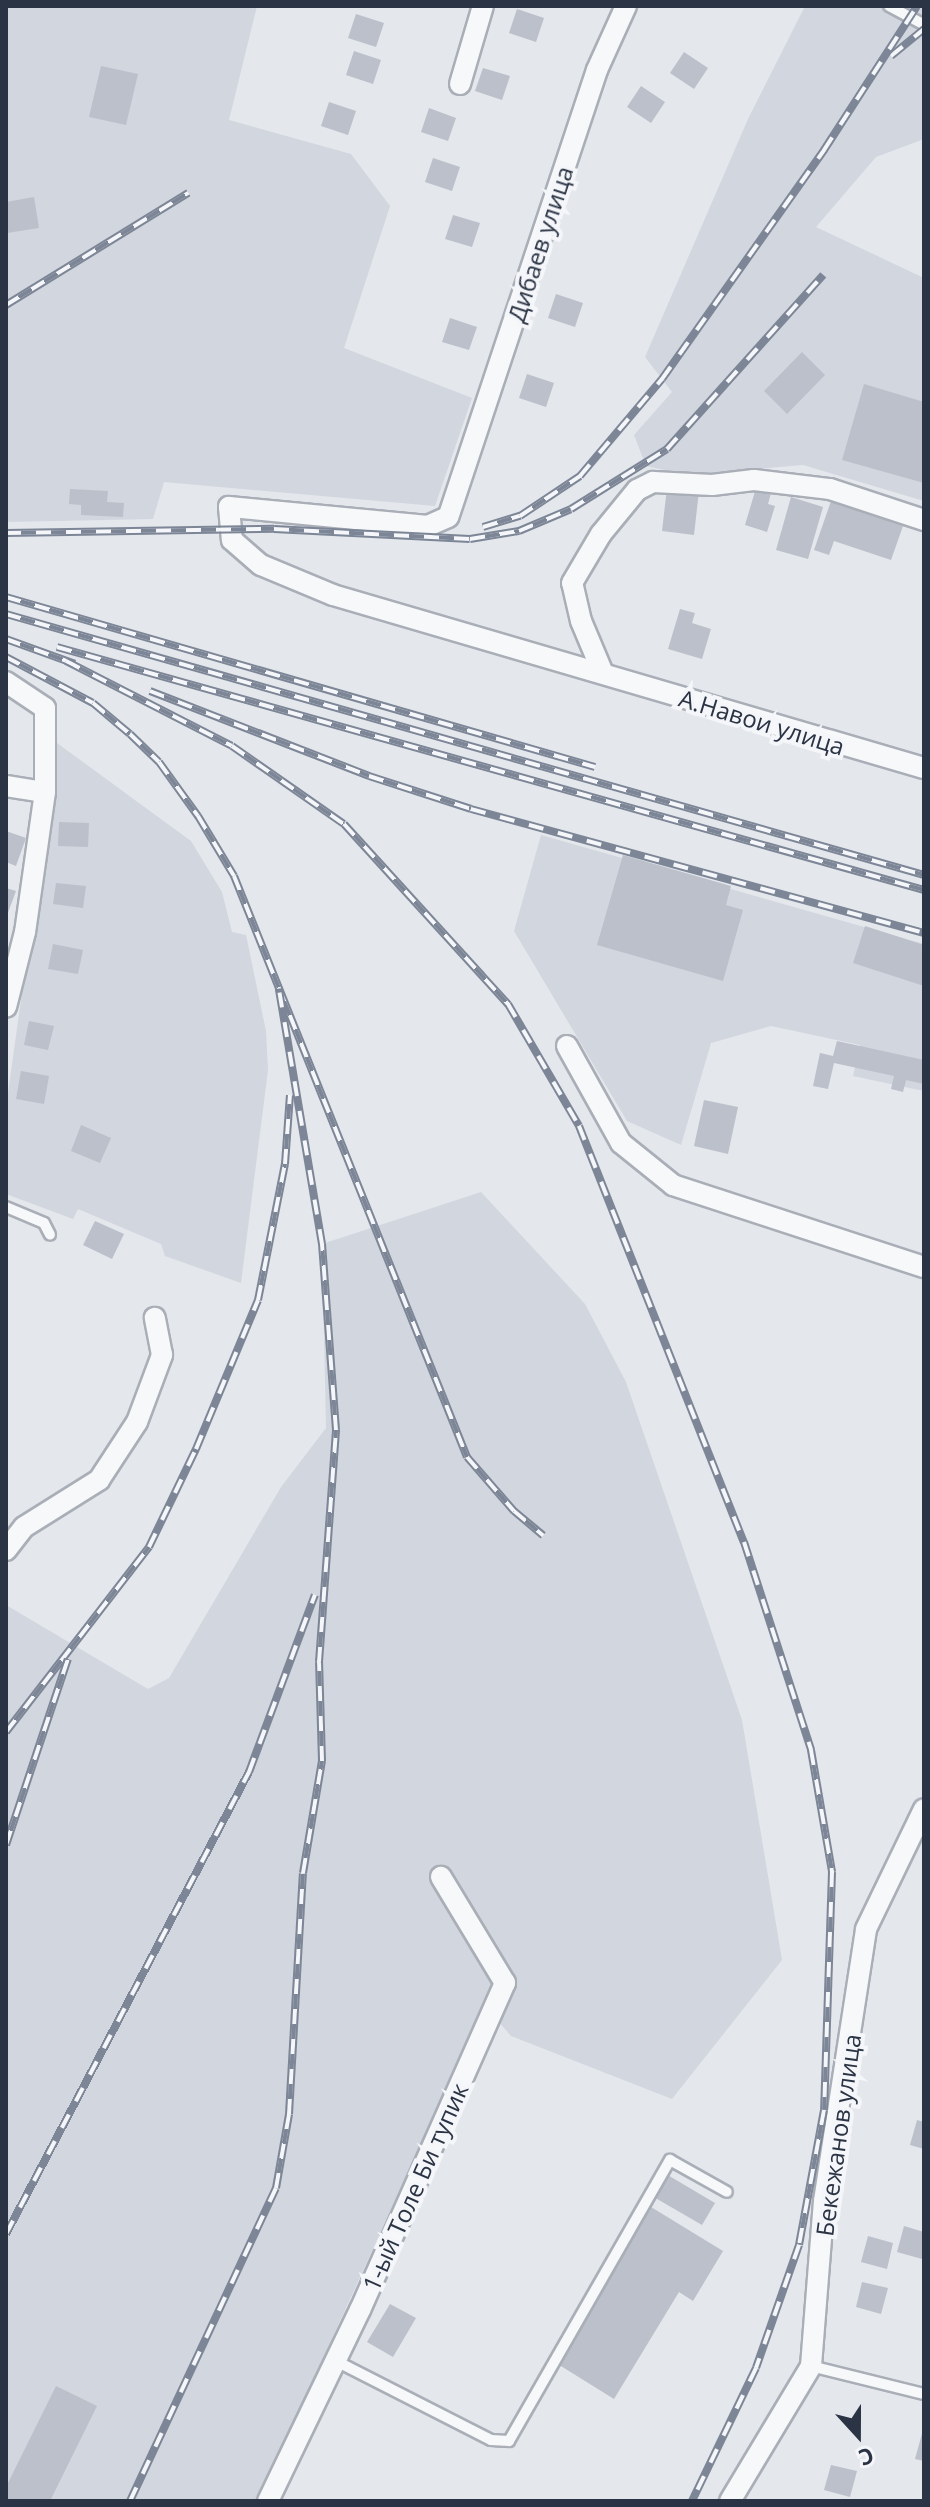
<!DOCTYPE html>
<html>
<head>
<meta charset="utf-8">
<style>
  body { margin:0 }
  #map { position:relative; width:930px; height:2507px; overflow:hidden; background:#e4e7ec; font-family:"Open Sans",sans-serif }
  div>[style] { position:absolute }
  .built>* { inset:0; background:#d2d6de }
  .building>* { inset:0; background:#bbc0ca }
  .roads { filter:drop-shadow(2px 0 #a9aeb7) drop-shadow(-2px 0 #a9aeb7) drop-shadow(0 2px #a9aeb7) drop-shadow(0 -2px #a9aeb7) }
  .service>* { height:10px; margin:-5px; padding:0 5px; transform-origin:5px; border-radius:5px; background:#f7f8fa }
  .minor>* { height:20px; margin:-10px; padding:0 10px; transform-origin:10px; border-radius:10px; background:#f7f8fa }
  .rail>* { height:8px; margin-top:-4px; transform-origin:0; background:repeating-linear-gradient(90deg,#f4f6f9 0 15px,#7d8696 0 30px); box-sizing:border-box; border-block:2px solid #7d8696 }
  span { translate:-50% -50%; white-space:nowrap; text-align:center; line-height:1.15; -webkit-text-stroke:8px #f4f6f9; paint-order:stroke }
  .street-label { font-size:24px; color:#2b3445 }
  .frame { position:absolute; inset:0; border:8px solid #2b3445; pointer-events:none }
  .north { position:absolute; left:818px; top:2395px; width:80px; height:80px; -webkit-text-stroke:6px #f4f6f9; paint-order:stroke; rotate:159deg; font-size:22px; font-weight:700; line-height:32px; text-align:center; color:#2b3445 }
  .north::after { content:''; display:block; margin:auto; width:28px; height:36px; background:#2b3445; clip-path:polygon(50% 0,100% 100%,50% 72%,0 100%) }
</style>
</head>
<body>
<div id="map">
  <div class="built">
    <div style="clip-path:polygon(6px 6px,257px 6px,229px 120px,351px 154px,390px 206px,344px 348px,472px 398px,435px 506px,164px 482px,153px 519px,6px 522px)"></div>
    <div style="clip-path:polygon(805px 6px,924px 6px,924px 139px,876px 157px,816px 227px,924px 278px,924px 501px,803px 465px,688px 475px,646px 466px,634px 435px,672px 392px,645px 357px,748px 119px)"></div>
    <div style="clip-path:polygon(57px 743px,191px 841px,222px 892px,232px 932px,246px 935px,266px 1031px,268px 1070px,241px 1283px,165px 1256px,161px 1244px,78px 1209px,73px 1219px,6px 1194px,6px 1107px)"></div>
    <div style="clip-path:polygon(541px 835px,924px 944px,924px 1091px,853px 1076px,860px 1045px,771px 1026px,711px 1043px,681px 1145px,627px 1121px,514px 931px)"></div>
    <div style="clip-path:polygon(481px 1192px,585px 1304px,626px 1382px,742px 1720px,782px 1960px,672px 2099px,511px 2036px,498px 2021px,479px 2016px,258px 2501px,6px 2501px,6px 1605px,148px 1689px,169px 1678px,281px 1487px,326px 1428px,322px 1244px)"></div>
  </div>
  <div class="building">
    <div style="clip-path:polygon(517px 9px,544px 18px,536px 42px,509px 33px)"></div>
    <div style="clip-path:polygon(356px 14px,384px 23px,376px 47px,348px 38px)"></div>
    <div style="clip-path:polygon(354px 51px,381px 60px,373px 84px,346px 75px)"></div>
    <div style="clip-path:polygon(684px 52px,708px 68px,694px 89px,670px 73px)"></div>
    <div style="clip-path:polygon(101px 66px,138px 74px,126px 125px,89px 117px)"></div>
    <div style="clip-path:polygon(483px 68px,510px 76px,502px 100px,475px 91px)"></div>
    <div style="clip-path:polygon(641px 86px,665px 102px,651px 123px,627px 107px)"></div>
    <div style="clip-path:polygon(329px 102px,356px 111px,348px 135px,321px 126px)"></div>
    <div style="clip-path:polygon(429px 108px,456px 118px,448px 141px,421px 132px)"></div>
    <div style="clip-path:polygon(433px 158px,460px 167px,452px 191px,425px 182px)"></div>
    <div style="clip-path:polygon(34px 197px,39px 228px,7px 233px,6px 202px)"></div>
    <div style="clip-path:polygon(453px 215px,480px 223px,472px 247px,445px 239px)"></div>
    <div style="clip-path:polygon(556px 294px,583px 303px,575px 327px,548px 318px)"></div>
    <div style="clip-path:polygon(450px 318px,477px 327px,469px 350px,442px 342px)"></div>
    <div style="clip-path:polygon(802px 352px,825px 375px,787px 414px,764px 391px)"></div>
    <div style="clip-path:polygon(527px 374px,554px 383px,546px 407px,519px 398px)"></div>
    <div style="clip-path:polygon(864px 384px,924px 402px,924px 483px,842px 460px)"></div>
    <div style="clip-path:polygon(667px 488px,699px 491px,694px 535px,662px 531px)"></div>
    <div style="clip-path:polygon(756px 488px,771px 493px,768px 504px,775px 506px,767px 532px,745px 525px)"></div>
    <div style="clip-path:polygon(70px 489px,108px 491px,107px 502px,124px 503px,123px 517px,81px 515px,81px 505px,69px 504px)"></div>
    <div style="clip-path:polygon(791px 497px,823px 507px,808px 559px,776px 550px)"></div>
    <div style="clip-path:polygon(831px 501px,903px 526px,891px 560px,834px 541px,829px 555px,814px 550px)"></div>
    <div style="clip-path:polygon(680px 609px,695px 613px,692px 623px,711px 629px,702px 659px,668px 649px)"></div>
    <div style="clip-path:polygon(59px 822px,89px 823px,88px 847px,58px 846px)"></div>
    <div style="clip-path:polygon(6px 831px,26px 838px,16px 866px,6px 862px)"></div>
    <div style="clip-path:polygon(623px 855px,731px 886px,726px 905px,743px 910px,723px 981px,597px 945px)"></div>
    <div style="clip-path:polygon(56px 883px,86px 886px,83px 908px,53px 904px)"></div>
    <div style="clip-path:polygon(6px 888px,16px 891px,6px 918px)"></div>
    <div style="clip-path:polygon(865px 926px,924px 945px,924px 986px,853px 963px)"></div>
    <div style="clip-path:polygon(53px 944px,83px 950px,78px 974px,48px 969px)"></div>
    <div style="clip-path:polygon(29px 1021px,54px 1026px,48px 1050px,24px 1045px)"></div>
    <div style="clip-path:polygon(837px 1041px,924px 1060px,924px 1084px,906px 1080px,903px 1092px,891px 1089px,894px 1076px,834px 1063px,828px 1089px,813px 1086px,820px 1053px,833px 1056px)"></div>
    <div style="clip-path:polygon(21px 1071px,49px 1076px,44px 1104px,16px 1099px)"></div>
    <div style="clip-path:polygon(704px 1100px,738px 1107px,728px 1154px,694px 1146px)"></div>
    <div style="clip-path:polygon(81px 1125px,111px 1138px,100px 1163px,71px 1151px)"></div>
    <div style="clip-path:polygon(95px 1221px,124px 1234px,112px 1259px,83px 1245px)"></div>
    <div style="clip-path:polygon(917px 2120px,924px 2122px,924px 2149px,910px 2145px)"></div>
    <div style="clip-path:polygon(666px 2174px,715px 2203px,702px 2225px,652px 2196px)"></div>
    <div style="clip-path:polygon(651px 2207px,723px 2251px,693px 2301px,679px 2292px,614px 2399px,556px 2363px)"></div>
    <div style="clip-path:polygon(904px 2226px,924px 2232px,922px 2259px,897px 2252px)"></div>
    <div style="clip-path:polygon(868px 2236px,893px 2243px,887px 2269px,861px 2262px)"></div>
    <div style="clip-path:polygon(862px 2282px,888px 2288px,881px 2314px,856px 2307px)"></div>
    <div style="clip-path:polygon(390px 2304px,416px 2318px,393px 2357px,367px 2342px)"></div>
    <div style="clip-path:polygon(56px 2386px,97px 2406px,50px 2501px,6px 2501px,6px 2487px)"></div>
    <div style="clip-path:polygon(923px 2430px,924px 2430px,924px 2461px,915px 2459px)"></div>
    <div style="clip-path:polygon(831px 2465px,857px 2471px,850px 2497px,824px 2490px)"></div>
  </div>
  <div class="roads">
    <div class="service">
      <div style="left:889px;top:6px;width:40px;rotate:28deg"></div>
      <div style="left:6px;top:1207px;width:41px;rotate:22.8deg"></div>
      <div style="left:44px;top:1223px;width:13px;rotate:63deg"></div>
      <div style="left:336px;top:2361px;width:174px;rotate:27deg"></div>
      <div style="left:491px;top:2440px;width:18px;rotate:3deg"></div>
      <div style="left:509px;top:2441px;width:324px;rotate:-60.2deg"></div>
      <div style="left:670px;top:2160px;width:65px;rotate:29.3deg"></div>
      <div style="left:811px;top:2366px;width:116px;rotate:13.9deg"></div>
    </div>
    <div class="minor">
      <div style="left:626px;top:6px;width:70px;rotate:114.4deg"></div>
      <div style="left:597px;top:70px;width:471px;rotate:108.4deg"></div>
      <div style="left:448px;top:517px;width:22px;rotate:156deg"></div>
      <div style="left:428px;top:526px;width:200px;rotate:-174.5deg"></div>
      <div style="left:229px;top:507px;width:33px;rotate:85deg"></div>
      <div style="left:232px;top:540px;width:38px;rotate:41deg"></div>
      <div style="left:261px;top:565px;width:78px;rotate:22.6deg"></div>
      <div style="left:333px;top:595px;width:616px;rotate:16.32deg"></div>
      <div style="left:460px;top:84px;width:81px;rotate:-73.6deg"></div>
      <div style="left:602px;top:671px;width:54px;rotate:-112.8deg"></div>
      <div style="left:581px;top:621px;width:39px;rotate:-103deg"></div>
      <div style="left:572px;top:583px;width:57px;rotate:-59.4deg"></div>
      <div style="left:601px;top:534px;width:57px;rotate:-50.7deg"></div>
      <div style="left:637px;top:490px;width:18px;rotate:-27deg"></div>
      <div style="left:653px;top:482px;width:59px;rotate:2.9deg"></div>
      <div style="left:712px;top:485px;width:42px;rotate:-6.8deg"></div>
      <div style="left:754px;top:480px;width:77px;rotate:6.8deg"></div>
      <div style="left:830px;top:489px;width:99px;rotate:18.3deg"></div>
      <div style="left:6px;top:682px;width:47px;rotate:33.7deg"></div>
      <div style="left:45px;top:708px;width:84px;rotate:90deg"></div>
      <div style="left:45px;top:792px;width:141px;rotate:98.1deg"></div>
      <div style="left:25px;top:932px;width:77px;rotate:104.2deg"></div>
      <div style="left:6px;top:786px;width:39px;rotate:9deg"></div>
      <div style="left:567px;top:1046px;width:111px;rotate:60.9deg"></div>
      <div style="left:621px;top:1143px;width:67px;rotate:38.9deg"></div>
      <div style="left:673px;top:1185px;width:264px;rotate:18.1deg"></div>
      <div style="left:6px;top:1550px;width:29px;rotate:-52deg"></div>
      <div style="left:24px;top:1527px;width:89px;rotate:-32.1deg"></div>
      <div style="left:99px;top:1480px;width:69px;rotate:-56.8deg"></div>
      <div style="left:137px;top:1422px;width:72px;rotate:-69.5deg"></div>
      <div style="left:162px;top:1355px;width:38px;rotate:-101deg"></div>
      <div style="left:268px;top:2501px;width:212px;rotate:-64.3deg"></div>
      <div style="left:360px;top:2310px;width:358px;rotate:-66.1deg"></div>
      <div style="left:505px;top:1983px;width:124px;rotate:-121.1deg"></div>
      <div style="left:730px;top:2501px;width:157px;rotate:-59deg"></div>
      <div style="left:811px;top:2366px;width:166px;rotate:-85.5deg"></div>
      <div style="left:824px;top:2201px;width:275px;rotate:-81.2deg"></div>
      <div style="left:866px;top:1929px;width:133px;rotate:-64.2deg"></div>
    </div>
  </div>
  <div class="rail">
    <div style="left:891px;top:56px;width:43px;rotate:-39.3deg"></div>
    <div style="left:6px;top:305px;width:214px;rotate:-31.6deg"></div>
    <div style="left:483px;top:527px;width:39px;rotate:-17deg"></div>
    <div style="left:520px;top:516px;width:72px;rotate:-33.7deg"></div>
    <div style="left:580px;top:476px;width:127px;rotate:-49.8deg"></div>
    <div style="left:662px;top:379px;width:281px;rotate:-54.7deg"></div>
    <div style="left:824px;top:150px;width:171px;rotate:-57.1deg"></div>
    <div style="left:6px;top:533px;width:268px;rotate:-0.9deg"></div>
    <div style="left:274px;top:529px;width:196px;rotate:2.9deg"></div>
    <div style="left:470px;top:539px;width:50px;rotate:-9.3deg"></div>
    <div style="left:519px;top:531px;width:56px;rotate:-22.9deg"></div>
    <div style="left:571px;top:509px;width:113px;rotate:-32deg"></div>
    <div style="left:667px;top:449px;width:234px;rotate:-48.1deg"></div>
    <div style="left:6px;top:597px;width:613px;rotate:16.1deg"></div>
    <div style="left:6px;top:614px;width:954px;rotate:15.87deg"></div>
    <div style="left:6px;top:639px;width:73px;rotate:19.9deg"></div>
    <div style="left:57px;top:647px;width:900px;rotate:15.66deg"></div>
    <div style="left:6px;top:657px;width:98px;rotate:27.9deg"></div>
    <div style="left:93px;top:703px;width:48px;rotate:40deg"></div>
    <div style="left:130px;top:734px;width:40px;rotate:44deg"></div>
    <div style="left:159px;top:762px;width:67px;rotate:54.2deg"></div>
    <div style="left:198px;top:816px;width:70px;rotate:59deg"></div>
    <div style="left:234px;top:876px;width:626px;rotate:68.15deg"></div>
    <div style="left:467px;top:1457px;width:72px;rotate:49deg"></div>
    <div style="left:514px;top:1511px;width:38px;rotate:40deg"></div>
    <div style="left:66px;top:661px;width:186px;rotate:27.1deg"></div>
    <div style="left:232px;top:746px;width:136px;rotate:34.9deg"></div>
    <div style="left:344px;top:824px;width:244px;rotate:47.7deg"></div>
    <div style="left:508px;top:1004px;width:141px;rotate:59.8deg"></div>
    <div style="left:579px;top:1126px;width:448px;rotate:68.4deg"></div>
    <div style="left:744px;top:1542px;width:219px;rotate:72.1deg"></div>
    <div style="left:811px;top:1750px;width:124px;rotate:80.2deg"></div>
    <div style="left:832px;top:1872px;width:238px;rotate:91.9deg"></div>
    <div style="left:824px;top:2110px;width:137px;rotate:100.5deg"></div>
    <div style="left:799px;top:2245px;width:130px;rotate:109.3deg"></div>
    <div style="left:756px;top:2368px;width:148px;rotate:115.7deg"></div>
    <div style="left:150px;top:691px;width:235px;rotate:21.2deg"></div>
    <div style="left:369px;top:776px;width:107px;rotate:17.9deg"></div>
    <div style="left:471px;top:809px;width:470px;rotate:15.3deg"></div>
    <div style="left:6px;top:1732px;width:234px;rotate:-52.3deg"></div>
    <div style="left:149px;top:1547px;width:109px;rotate:-64.4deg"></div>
    <div style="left:196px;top:1449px;width:161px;rotate:-67.4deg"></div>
    <div style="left:258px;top:1300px;width:139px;rotate:-78.8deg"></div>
    <div style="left:285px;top:1164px;width:69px;rotate:-85.9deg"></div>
    <div style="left:6px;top:1845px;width:196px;rotate:-71.6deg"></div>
    <div style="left:6px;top:2234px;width:522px;rotate:-62.26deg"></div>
    <div style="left:249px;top:1772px;width:189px;rotate:-69.6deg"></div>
    <div style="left:130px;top:2501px;width:345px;rotate:-65deg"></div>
    <div style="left:276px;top:2188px;width:75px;rotate:-80deg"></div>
    <div style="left:289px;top:2114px;width:241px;rotate:-86.7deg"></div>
    <div style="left:303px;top:1873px;width:114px;rotate:-80.4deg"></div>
    <div style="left:322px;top:1761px;width:99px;rotate:-91.7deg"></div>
    <div style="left:319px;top:1662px;width:233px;rotate:-85.8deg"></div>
    <div style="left:336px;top:1430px;width:187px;rotate:-94.3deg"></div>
    <div style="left:322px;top:1244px;width:259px;rotate:-99.6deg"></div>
  </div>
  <div class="street-label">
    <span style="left:540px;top:244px;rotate:-72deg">Дибаев улица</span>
    <span style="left:762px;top:722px;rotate:17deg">А.Навои улица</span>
    <span style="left:838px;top:2135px;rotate:-82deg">Бекежанов улица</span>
    <span style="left:415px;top:2187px;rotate:-66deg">1-ый Толе Би тупик</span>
  </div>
  <div class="frame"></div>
  <div class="north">С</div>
</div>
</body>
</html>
